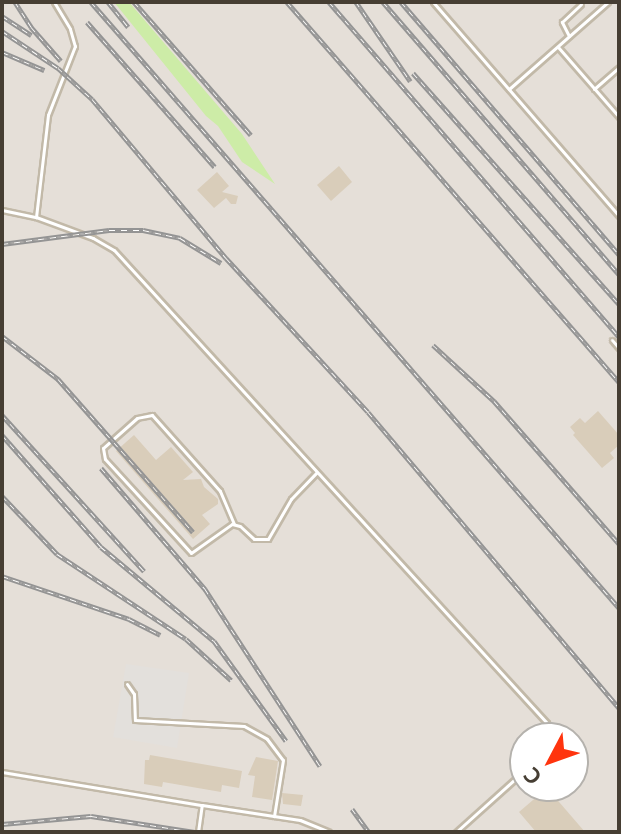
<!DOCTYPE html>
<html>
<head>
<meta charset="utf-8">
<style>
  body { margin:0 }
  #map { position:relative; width:621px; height:834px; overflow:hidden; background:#f3eee3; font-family:Ubuntu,sans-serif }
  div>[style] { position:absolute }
  .industrial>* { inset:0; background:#e5dfd8 }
  .green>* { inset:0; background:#cdeca7 }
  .parking>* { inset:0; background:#e3e0dc }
  .building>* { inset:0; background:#d9cdba }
  .roads { filter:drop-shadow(2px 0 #c2b9a8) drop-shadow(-2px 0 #c2b9a8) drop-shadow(0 2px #c2b9a8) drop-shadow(0 -2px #c2b9a8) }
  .service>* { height:3px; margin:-1.5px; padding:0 1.5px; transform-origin:1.5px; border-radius:1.5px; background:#fff }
  .rail>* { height:5px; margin-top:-2.5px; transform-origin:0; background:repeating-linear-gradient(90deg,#fff 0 6px,#949494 0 12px); box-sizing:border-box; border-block:2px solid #949494 }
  span { translate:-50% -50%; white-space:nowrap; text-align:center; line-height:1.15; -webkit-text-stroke:6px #fff; paint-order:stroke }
  .frame { position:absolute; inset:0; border:4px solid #463e33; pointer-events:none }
  .north { position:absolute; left:509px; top:722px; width:80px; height:80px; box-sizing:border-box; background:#fff; border:2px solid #b5b2ad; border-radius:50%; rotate:229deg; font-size:22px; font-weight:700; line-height:32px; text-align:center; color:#463e33 }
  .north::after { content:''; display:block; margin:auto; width:28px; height:36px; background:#ff340e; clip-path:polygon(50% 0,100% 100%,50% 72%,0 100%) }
</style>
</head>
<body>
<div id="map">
  <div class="industrial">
    <div style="clip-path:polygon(evenodd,2px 2px,619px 2px,619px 832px,2px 832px,2px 2px,525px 738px,573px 738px,573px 786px,525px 786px,525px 738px)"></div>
  </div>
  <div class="green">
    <div style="clip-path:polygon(114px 2px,129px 2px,242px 134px,275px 184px,242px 162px,218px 126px,206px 116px)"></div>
  </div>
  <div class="parking">
    <div style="clip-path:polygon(126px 664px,189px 673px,177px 748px,113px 737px)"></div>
  </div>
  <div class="building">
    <div style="clip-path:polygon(339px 166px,352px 182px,331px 201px,317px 185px)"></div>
    <div style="clip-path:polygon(217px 172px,229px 186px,222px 192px,238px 196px,236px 204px,231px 204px,226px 198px,214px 208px,197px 190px)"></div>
    <div style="clip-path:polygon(598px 411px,619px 435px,619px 445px,610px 453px,614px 458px,602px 468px,573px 435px,575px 433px,570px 427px,580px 418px,585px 423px)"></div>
    <div style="clip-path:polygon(134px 435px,156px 460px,171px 447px,193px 472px,183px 480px,201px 479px,204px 487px,218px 499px,218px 504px,202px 515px,210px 524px,193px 539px,116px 451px)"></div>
    <div style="clip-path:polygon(150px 755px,242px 771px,239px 788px,222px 785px,221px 792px,163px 782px,162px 787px,144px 784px,145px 760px,149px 760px)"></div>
    <div style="clip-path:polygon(256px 757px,278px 761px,272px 800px,252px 797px,255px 776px,248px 775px)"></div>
    <div style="clip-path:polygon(547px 788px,585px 832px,536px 832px,519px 812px)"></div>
    <div style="clip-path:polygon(282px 793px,303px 795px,301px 806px,283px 804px)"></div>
  </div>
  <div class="roads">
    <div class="service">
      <div style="left:54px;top:2px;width:31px;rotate:59deg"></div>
      <div style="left:70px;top:29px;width:18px;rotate:74deg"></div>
      <div style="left:75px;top:46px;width:74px;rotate:111.4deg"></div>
      <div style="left:48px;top:115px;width:103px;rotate:96.7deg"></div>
      <div style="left:36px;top:217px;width:61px;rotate:20.2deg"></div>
      <div style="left:93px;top:238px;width:24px;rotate:30deg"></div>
      <div style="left:114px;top:250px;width:641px;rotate:47.53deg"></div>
      <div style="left:547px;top:723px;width:16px;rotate:68deg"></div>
      <div style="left:433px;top:2px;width:284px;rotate:49deg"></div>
      <div style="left:569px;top:36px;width:16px;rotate:-117deg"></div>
      <div style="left:562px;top:22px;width:26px;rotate:-43deg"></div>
      <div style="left:558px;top:47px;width:93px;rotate:48.9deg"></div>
      <div style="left:509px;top:89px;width:132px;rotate:-41.3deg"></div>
      <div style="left:594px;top:89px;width:33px;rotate:-41deg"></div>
      <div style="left:2px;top:210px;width:35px;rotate:12deg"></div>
      <div style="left:612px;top:340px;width:11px;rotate:49deg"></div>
      <div style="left:234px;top:524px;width:36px;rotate:-113deg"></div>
      <div style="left:220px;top:491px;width:102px;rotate:-131.8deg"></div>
      <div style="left:152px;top:415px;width:15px;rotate:169deg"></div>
      <div style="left:137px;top:418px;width:45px;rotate:138.6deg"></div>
      <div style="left:103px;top:448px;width:11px;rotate:80deg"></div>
      <div style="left:105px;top:459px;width:127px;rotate:47.5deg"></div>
      <div style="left:191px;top:553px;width:50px;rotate:-35.3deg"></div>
      <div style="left:232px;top:524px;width:8px;rotate:14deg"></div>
      <div style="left:240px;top:526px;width:19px;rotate:43deg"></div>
      <div style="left:254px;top:539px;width:14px"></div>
      <div style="left:268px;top:539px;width:46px;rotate:-60.1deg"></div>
      <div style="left:291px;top:499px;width:37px;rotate:-46deg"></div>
      <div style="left:127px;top:684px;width:12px;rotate:55deg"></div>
      <div style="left:134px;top:694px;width:26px;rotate:88deg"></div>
      <div style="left:135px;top:720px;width:109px;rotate:3.2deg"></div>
      <div style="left:244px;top:726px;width:26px;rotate:29deg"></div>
      <div style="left:267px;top:739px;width:26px;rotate:53deg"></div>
      <div style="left:283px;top:760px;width:57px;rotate:99.1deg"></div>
      <div style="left:2px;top:772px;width:203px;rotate:9.4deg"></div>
      <div style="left:198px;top:832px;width:27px;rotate:-82deg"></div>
      <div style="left:202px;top:805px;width:99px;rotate:8.7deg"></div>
      <div style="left:300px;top:820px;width:31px;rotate:22deg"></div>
      <div style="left:456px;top:832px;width:93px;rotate:-41.9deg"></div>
    </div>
  </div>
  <div class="rail">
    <div style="left:15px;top:2px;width:30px;rotate:57deg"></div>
    <div style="left:31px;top:27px;width:45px;rotate:48.6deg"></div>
    <div style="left:91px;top:2px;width:804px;rotate:48.93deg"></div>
    <div style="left:108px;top:2px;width:32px;rotate:51deg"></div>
    <div style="left:134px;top:2px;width:177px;rotate:48.7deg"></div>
    <div style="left:287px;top:2px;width:505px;rotate:48.86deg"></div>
    <div style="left:329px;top:2px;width:443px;rotate:49.1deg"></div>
    <div style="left:356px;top:2px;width:96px;rotate:55.6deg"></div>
    <div style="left:383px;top:2px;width:360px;rotate:49.1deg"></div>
    <div style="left:401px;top:2px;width:334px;rotate:49.2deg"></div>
    <div style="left:2px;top:16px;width:35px;rotate:33deg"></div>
    <div style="left:87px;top:22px;width:193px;rotate:48.6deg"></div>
    <div style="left:2px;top:31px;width:67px;rotate:33.5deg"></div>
    <div style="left:58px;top:68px;width:46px;rotate:42.4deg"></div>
    <div style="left:92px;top:99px;width:208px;rotate:49.9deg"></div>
    <div style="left:226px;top:258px;width:209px;rotate:47.3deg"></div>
    <div style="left:368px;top:412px;width:388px;rotate:49.7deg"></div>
    <div style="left:2px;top:52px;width:46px;rotate:23.2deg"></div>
    <div style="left:413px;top:73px;width:310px;rotate:48.3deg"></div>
    <div style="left:2px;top:244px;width:108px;rotate:-7.5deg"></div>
    <div style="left:109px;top:230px;width:34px"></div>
    <div style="left:143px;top:230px;width:38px;rotate:12deg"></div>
    <div style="left:180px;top:238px;width:48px;rotate:31.4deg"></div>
    <div style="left:2px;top:336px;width:71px;rotate:37.5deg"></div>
    <div style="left:58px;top:379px;width:204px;rotate:48.6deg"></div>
    <div style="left:433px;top:345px;width:83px;rotate:42.6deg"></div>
    <div style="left:494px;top:401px;width:190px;rotate:48.8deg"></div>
    <div style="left:2px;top:415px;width:211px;rotate:47.7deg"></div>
    <div style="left:2px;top:435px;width:149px;rotate:48.5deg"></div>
    <div style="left:101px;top:547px;width:147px;rotate:39.8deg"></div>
    <div style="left:214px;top:641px;width:123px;rotate:54.2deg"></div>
    <div style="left:101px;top:468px;width:160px;rotate:49.3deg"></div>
    <div style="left:205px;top:589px;width:211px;rotate:57deg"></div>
    <div style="left:2px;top:496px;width:80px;rotate:46.5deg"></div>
    <div style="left:57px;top:554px;width:154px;rotate:33.4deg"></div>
    <div style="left:186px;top:639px;width:61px;rotate:42.3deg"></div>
    <div style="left:2px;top:576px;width:134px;rotate:18.7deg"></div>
    <div style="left:129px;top:619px;width:35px;rotate:27deg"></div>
    <div style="left:352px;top:809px;width:29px;rotate:54deg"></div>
    <div style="left:2px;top:824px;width:89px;rotate:-5.1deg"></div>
    <div style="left:91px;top:816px;width:105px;rotate:8.7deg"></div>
  </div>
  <div class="frame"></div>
  <div class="north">С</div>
</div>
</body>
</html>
